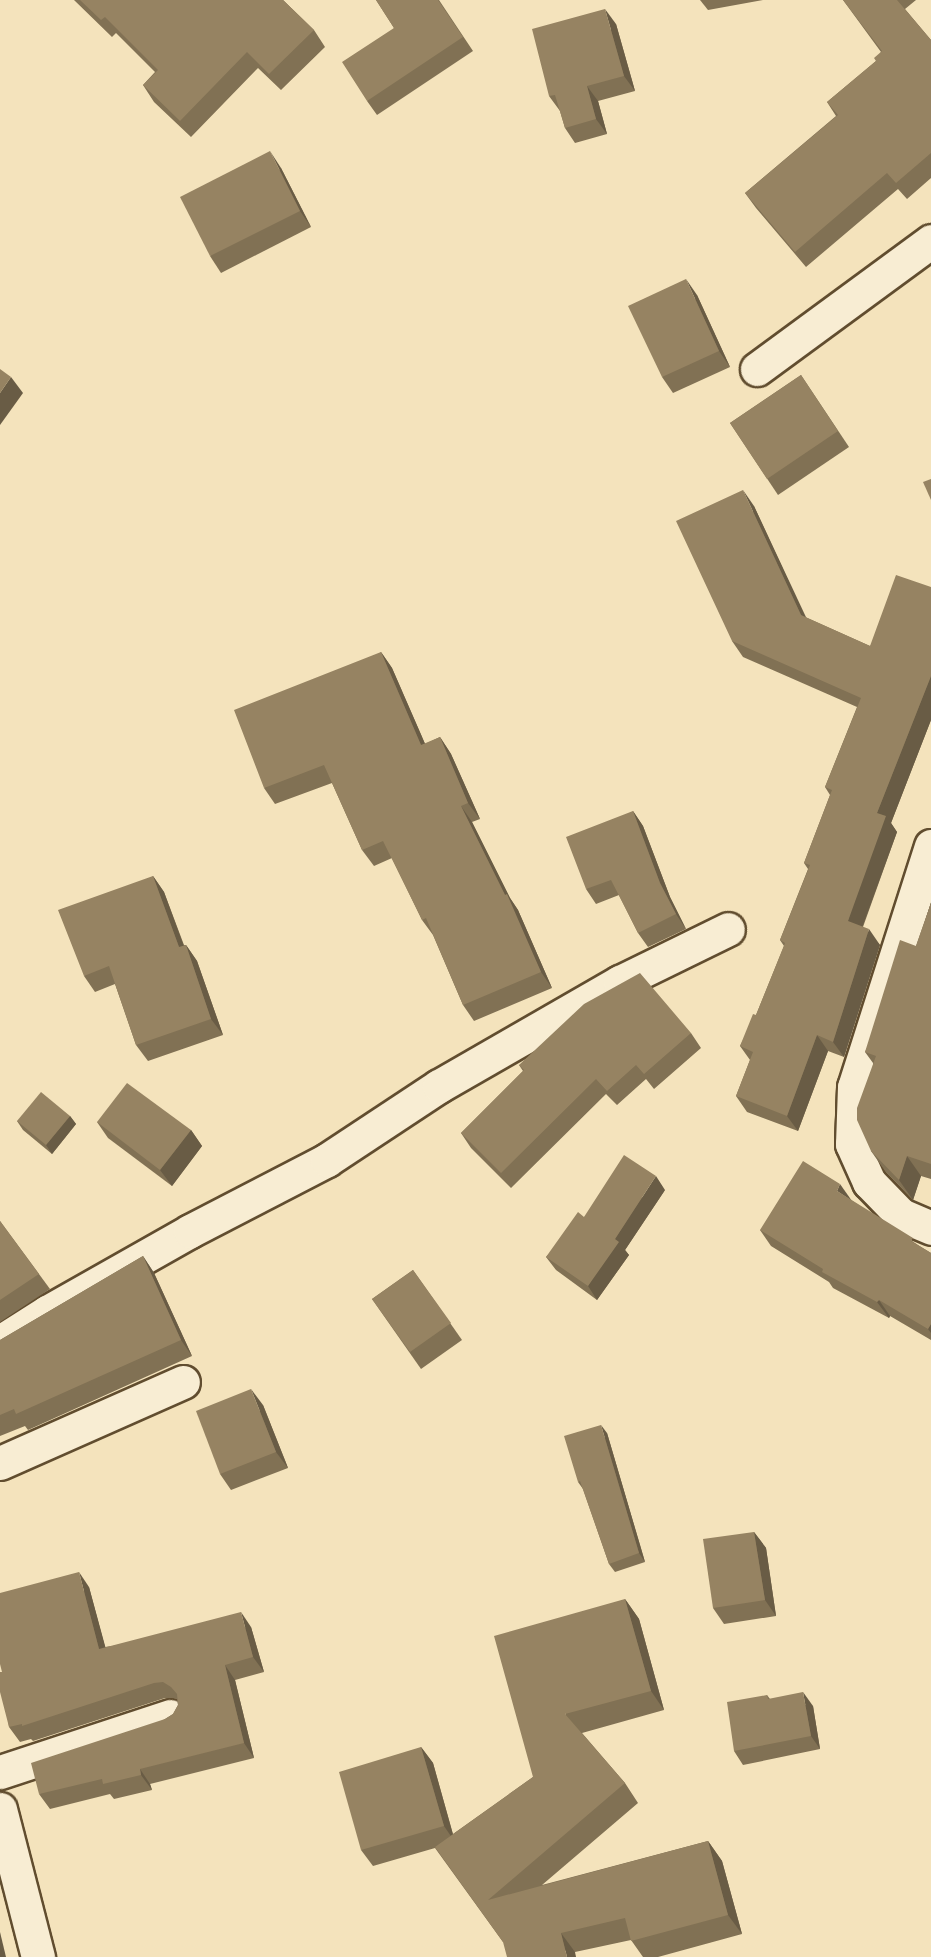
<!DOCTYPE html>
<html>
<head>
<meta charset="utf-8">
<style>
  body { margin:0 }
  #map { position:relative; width:931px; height:1957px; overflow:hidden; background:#f4e3bc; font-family:"Old Standard TT",serif }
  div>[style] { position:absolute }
  .roads { filter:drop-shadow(2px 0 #614d2f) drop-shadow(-2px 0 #614d2f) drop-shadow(0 2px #614d2f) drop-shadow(0 -2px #614d2f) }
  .street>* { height:33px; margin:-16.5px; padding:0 16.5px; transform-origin:16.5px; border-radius:16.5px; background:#f8edd3 }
  .wall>* { inset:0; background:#817154 }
  .shaded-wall>* { inset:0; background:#695c45 }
  .building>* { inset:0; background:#968362 }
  span { translate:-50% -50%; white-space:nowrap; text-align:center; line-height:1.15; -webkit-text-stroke:4.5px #f8edd3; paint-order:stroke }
</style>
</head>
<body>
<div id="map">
  <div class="roads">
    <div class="street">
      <div style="left:757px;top:369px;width:216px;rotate:-36.3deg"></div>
      <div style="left:931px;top:846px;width:253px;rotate:107.7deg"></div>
      <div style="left:854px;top:1087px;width:57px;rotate:92deg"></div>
      <div style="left:852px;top:1144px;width:42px;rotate:65.9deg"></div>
      <div style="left:869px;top:1182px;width:46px;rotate:45.9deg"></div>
      <div style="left:901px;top:1215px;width:33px;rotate:23deg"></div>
      <div style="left:0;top:1342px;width:56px;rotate:-32.6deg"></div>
      <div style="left:47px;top:1312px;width:164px;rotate:-29.5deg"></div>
      <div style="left:190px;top:1231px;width:154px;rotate:-27.4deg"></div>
      <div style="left:327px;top:1160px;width:134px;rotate:-33.5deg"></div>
      <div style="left:439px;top:1086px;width:209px;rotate:-29.9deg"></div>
      <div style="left:620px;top:982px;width:120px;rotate:-26.1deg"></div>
      <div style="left:0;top:1463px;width:200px;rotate:-23.9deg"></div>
      <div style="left:0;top:1772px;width:179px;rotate:-18.2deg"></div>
      <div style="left:0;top:1809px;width:153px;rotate:75.6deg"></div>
    </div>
  </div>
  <div class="wall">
    <div style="clip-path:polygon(74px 0,283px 0,314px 30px,325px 47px,281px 90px,258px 68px,191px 137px,154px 102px,143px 85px,155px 72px,116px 33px,112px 37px)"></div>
    <div style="clip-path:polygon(376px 0,439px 0,473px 51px,377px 115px,367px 101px,394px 28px)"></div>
    <div style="clip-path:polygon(700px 0,763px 0,708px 10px)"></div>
    <div style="clip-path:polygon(843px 0,916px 0,905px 9px,931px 40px,931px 178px,907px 199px,898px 189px,806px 267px,756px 208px,745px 193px,836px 116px,827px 102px,876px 61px,881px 52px)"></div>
    <div style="clip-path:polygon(616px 24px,635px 91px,598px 101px,607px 134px,575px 143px,565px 128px,560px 111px,549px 96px)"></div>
    <div style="clip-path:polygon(281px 168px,311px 227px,221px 273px,210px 256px)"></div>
    <div style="clip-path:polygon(697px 295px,730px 367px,673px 393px,662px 377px)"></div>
    <div style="clip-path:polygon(801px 375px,849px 447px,778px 495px,730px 423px)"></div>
    <div style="clip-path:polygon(754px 506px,805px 617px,870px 646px,931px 587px,931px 720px,891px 823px,897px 832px,863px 927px,880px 945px,844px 1057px,828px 1051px,798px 1131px,747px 1112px,736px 1096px,750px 1060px,740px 1046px,756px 1015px,784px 946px,780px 940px,808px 869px,804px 863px,830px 795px,825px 787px,857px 707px,743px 657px,732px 641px)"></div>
    <div style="clip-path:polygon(381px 652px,392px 668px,425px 744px,440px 737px,451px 754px,480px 819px,472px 822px,510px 898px,518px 910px,552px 988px,474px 1021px,463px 1005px,433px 935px,422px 920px,392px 858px,374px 866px,362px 850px,332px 783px,275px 804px,264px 788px)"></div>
    <div style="clip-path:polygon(633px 811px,643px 826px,670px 897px,686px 929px,648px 947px,638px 933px,619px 895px,596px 904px,586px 889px)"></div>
    <div style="clip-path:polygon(153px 876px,164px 892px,184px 945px,186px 945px,197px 961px,223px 1035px,148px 1061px,136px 1045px,115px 984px,95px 992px,84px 976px)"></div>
    <div style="clip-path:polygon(931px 903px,931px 1179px,921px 1176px,913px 1200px,885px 1171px,871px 1151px,873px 1063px,865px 1052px,916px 946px)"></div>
    <div style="clip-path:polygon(691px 1033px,701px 1048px,654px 1089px,646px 1079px,617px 1105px,606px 1094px,511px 1188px,471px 1148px,461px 1133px,523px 1071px,519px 1065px)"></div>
    <div style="clip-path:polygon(70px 1116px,76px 1124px,52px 1154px,23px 1130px,17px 1121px)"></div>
    <div style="clip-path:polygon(97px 1122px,191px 1130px,202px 1146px,172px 1186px,108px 1138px)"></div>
    <div style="clip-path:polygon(665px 1190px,625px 1250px,629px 1255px,597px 1300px,556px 1270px,546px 1257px,584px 1217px)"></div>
    <div style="clip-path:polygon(851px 1200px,918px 1245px,931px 1253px,931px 1340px,890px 1316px,889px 1318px,833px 1288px,829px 1282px,771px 1246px,760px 1230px)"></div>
    <div style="clip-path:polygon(0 1221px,50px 1289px,0 1322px)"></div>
    <div style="clip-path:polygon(143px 1256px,154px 1273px,192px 1356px,28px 1430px,25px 1426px,0 1436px,0 1340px)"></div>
    <div style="clip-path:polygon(413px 1270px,462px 1340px,421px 1369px,372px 1299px)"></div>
    <div style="clip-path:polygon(263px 1405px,288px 1468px,231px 1490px,220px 1474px)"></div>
    <div style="clip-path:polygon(607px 1433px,645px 1562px,615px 1572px,609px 1564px,583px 1489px,578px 1482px)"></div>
    <div style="clip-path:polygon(754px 1532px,766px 1548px,776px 1616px,724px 1624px,713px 1608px)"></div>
    <div style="clip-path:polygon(89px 1587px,105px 1647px,251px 1627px,264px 1672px,235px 1680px,254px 1758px,150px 1784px,152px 1790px,114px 1799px,110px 1794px,50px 1809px,39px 1794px,165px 1719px,173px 1714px,178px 1705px,177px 1699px,173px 1698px,165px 1698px,33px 1741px,31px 1739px,20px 1742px,9px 1727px,2px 1672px)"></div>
    <div style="clip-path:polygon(625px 1599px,639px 1619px,664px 1710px,582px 1733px,625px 1783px,638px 1803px,542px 1885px,708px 1841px,722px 1861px,742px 1934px,658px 1957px,643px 1957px,631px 1940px,575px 1952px,503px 1942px,435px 1848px,373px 1866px,361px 1850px,421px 1747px,433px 1763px,453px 1834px,533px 1777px)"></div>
    <div style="clip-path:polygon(767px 1695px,770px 1699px,813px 1706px,820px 1749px,743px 1765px,734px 1751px)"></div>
  </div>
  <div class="shaded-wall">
    <div style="clip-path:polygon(605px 9px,616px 24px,635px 91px,624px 76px)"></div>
    <div style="clip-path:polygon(587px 86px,598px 101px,607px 134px,596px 119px)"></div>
    <div style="clip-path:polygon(270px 151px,281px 168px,311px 227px,300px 211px)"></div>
    <div style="clip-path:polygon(686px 279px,697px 295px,730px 367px,719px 351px)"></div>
    <div style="clip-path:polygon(11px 377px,23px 393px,0 425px,0 393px)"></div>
    <div style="clip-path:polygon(743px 490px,754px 506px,812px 630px,801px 615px)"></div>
    <div style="clip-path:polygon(381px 652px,392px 668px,433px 762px,421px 745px)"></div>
    <div style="clip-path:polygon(931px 676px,931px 720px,891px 823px,897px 832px,859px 936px,848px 921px,877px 813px)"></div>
    <div style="clip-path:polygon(440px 737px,451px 754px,480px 819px,468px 803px)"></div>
    <div style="clip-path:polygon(461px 806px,472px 822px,510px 898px,518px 910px,552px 988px,541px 972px,505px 895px)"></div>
    <div style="clip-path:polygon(633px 811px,643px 826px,670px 897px,686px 929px,676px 914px,660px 883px)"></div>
    <div style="clip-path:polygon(153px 876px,164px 892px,190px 963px,179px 947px)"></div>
    <div style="clip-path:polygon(869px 929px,880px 945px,844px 1057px,833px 1042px)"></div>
    <div style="clip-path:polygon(186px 945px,197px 961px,223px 1035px,211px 1019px)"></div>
    <div style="clip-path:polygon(817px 1035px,828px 1051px,798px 1131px,787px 1116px)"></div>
    <div style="clip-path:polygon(70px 1116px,76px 1124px,52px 1154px,46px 1145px)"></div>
    <div style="clip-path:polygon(191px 1130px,202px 1146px,172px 1186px,160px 1170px)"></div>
    <div style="clip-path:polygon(907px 1156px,921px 1176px,913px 1200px,899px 1180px)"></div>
    <div style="clip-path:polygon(656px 1176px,665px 1190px,625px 1250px,629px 1255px,597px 1300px,588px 1286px,615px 1239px)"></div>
    <div style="clip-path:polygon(840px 1184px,852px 1201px,837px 1191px)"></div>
    <div style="clip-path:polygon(143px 1256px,154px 1273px,192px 1356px,181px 1340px)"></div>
    <div style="clip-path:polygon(879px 1300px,890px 1316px,889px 1318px,877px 1302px)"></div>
    <div style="clip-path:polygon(931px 1324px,931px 1333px,928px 1329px)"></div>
    <div style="clip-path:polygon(251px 1389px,263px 1405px,288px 1468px,276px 1452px)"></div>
    <div style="clip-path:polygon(601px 1425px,607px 1433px,645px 1562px,639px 1553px)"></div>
    <div style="clip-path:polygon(754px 1532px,766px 1548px,776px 1616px,765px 1600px)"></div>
    <div style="clip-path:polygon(79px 1572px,89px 1587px,110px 1664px,99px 1649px)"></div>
    <div style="clip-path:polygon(625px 1599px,639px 1619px,664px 1710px,651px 1691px)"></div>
    <div style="clip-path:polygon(241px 1612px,251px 1627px,264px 1672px,253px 1657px)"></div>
    <div style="clip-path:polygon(225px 1665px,235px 1680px,254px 1758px,244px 1743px)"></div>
    <div style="clip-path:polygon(803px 1692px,813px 1706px,820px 1749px,811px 1736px)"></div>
    <div style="clip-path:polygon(421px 1747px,433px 1763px,455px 1842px,444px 1826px)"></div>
    <div style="clip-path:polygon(140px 1769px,150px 1784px,152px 1790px,141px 1775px)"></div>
    <div style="clip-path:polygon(708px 1841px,722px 1861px,742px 1934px,728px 1915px)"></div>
    <div style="clip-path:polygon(0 1932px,6px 1957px,0 1957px)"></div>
    <div style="clip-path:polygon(561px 1933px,575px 1952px,576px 1957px,567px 1957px)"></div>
  </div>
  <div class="building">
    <div style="clip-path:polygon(80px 0,283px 0,314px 30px,269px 74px,247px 52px,180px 121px,143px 85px,158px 70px,105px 17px,101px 20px)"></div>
    <div style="clip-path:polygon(376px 0,438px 0,463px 37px,367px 101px,342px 62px,394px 28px)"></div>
    <div style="clip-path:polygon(843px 0,897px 0,931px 40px,931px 153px,896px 183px,887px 173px,795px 252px,745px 193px,838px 115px,827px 102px,876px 61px,874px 58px,882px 51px)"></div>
    <div style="clip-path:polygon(605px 9px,624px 76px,587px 86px,596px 119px,565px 128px,555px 95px,549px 96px,532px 29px)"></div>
    <div style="clip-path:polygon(270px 151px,300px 211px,210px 256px,180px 197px)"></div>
    <div style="clip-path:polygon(686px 279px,719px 351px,662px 377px,628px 306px)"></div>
    <div style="clip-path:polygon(0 369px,11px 377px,0 393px)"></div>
    <div style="clip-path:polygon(801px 375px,838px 431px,767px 479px,730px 423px)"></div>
    <div style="clip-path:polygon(931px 479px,931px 500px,923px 482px)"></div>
    <div style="clip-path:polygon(743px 490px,801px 615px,870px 646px,896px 575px,931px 587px,931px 676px,877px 813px,886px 816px,848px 921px,869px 929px,833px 1042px,817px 1035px,787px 1116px,736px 1096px,753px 1052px,740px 1046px,753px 1014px,756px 1015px,785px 943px,780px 940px,810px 865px,804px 863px,832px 790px,825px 787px,861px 698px,732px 641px,676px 521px)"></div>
    <div style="clip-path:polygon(381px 652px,421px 745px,440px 737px,468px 803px,461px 806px,505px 895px,507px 894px,541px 972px,463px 1005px,426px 918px,422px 920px,383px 841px,362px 850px,324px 765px,264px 788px,234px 710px)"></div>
    <div style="clip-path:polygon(633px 811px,660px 883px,676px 914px,638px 933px,611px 880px,586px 889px,566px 837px)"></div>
    <div style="clip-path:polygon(153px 876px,179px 947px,186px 945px,211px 1019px,136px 1045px,109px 966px,84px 976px,58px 910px)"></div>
    <div style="clip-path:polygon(931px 903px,931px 1164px,907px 1156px,899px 1180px,871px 1151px,857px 1120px,857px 1108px,876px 1056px,865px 1052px,900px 940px,916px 946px)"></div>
    <div style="clip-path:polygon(640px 973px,691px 1033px,644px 1074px,636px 1065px,607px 1091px,596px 1079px,501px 1173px,461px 1133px,524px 1070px,519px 1065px,584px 1004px)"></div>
    <div style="clip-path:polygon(127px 1083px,191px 1130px,160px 1170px,97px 1122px)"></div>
    <div style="clip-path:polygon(41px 1092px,70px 1116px,46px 1145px,17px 1121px)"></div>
    <div style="clip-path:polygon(624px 1155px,656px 1176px,615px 1239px,619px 1242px,588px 1286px,546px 1257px,578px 1212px,584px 1217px)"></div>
    <div style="clip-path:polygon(803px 1161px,840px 1184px,837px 1191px,913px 1238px,911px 1241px,931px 1253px,931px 1324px,928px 1329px,879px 1300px,877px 1302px,822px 1272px,823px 1269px,760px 1230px)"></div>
    <div style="clip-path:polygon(0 1221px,39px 1274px,0 1300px)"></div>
    <div style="clip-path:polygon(143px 1256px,181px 1340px,16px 1414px,14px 1409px,0 1415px,0 1340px)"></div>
    <div style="clip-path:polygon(413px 1270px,451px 1323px,410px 1352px,372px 1299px)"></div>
    <div style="clip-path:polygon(251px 1389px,276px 1452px,220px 1474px,196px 1411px)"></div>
    <div style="clip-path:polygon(601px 1425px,639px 1553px,609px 1564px,580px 1481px,578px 1482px,564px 1436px)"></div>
    <div style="clip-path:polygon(754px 1532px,765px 1600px,713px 1608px,703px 1539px)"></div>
    <div style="clip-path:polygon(79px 1572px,99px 1649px,241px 1612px,253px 1657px,225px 1665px,244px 1743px,140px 1769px,141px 1775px,103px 1784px,102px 1779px,39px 1794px,31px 1763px,165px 1719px,173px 1714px,178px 1705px,177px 1694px,171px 1687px,163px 1682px,154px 1683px,22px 1726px,22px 1724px,9px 1727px,0 1692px,0 1672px,2px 1672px,0 1664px,0 1593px)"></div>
    <div style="clip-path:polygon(625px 1599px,651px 1691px,565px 1714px,625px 1783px,488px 1900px,708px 1841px,728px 1915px,631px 1941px,625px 1918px,561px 1933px,567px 1957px,507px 1957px,503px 1942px,435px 1847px,533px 1777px,494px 1636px)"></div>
    <div style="clip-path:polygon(803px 1692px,811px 1736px,734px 1751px,727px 1702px,767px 1695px,768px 1699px)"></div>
    <div style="clip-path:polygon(421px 1747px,444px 1826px,361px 1850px,339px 1772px)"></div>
  </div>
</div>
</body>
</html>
